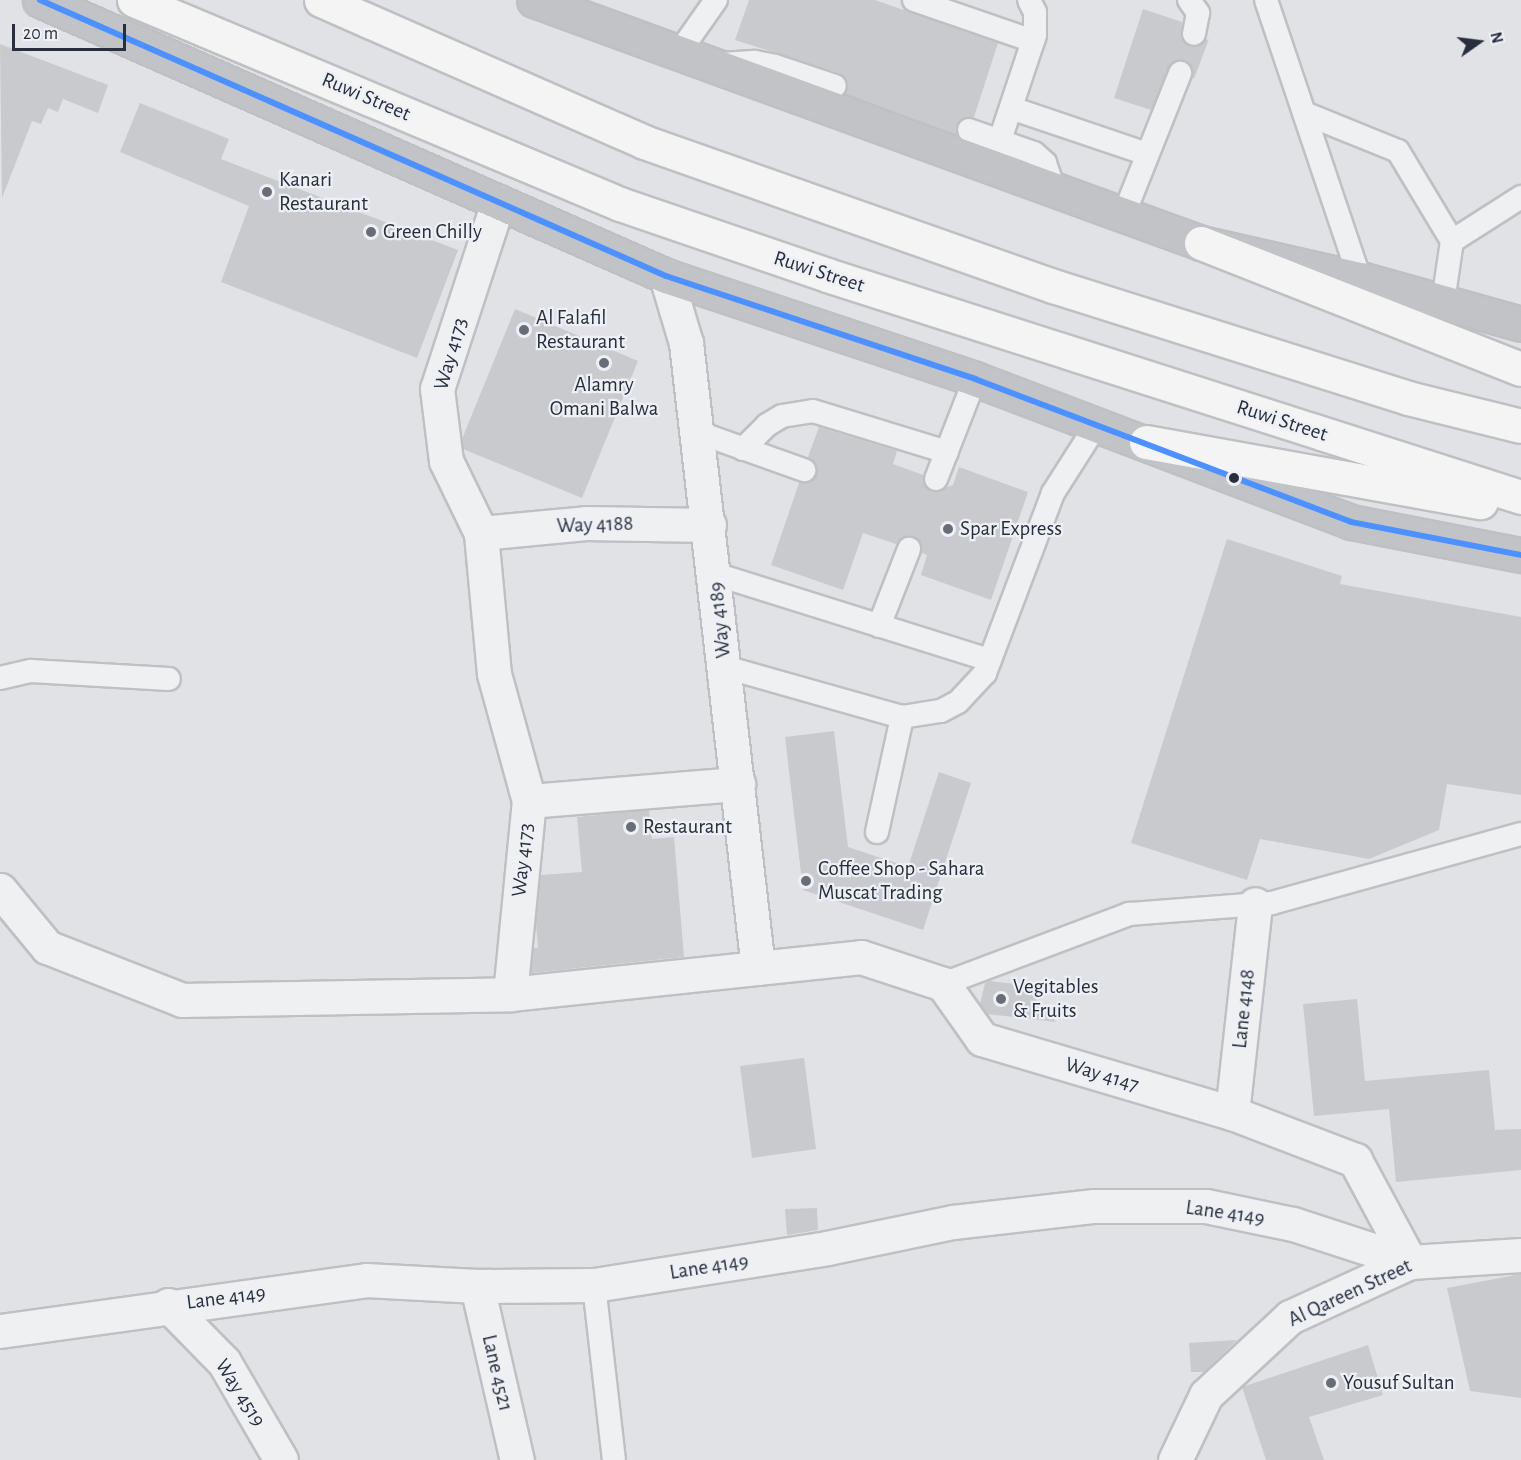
<!DOCTYPE html>
<html>
<head>
<meta charset="utf-8">
<style>
  body { margin:0 }
  #map { position:relative; width:1521px; height:1460px; overflow:hidden; background:#e0e2e5; font-family:"Alegreya Sans",sans-serif }
  div>[style] { position:absolute }
  .building>* { inset:0; background:#c8cacd }
  .roads { filter:drop-shadow(2px 0 #bec0c3) drop-shadow(-2px 0 #bec0c3) drop-shadow(0 2px #bec0c3) drop-shadow(0 -2px #bec0c3) }
  .lane>* { height:22px; margin:-11px; padding:0 11px; transform-origin:11px; border-radius:11px; background:#eff0f1 }
  .street>* { height:33px; margin:-16.5px; padding:0 16.5px; transform-origin:16.5px; border-radius:16.5px; background:#eff0f1 }
  .secondary>* { height:33px; margin:-16.5px; padding:0 16.5px; transform-origin:16.5px; border-radius:16.5px; background:#c1c3c7 }
  .primary>* { height:33px; margin:-16.5px; padding:0 16.5px; transform-origin:16.5px; border-radius:16.5px; background:#f4f4f5 }
  .bus-1>* { height:6px; margin:-3px; padding:0 3px; transform-origin:3px; border-radius:3px; background:#4c91ff }
  .dots>* { width:16px; height:16px; translate:-50% -50%; box-sizing:border-box; border:3px solid #edf0f5; border-radius:50% }
  span { translate:-50% -50%; white-space:nowrap; text-align:center; line-height:1.15; -webkit-text-stroke:4.5px #edf0f5; paint-order:stroke }
  .street-label { font-size:21px; color:#282e3d }
  .poi-label { font-size:21px; color:#282e3d }
  .left { translate:0 -50%; text-align:left }
  .north { position:absolute; left:1449px; top:12px; width:60px; height:60px; -webkit-text-stroke:4px #edf0f5; paint-order:stroke; rotate:76deg; font-size:16px; font-weight:700; line-height:24px; text-align:center; color:#282e3d }
  .north::after { content:''; display:block; margin:auto; width:21px; height:27px; background:#282e3d; clip-path:polygon(50% 0,100% 100%,50% 72%,0 100%) }
  .scale { position:absolute; left:12px; top:24px; width:114px; height:27px; box-sizing:border-box; border:3px solid #282e3d; border-top:0; padding-left:8px; font-size:18px; line-height:21px; white-space:nowrap; color:#282e3d; -webkit-text-stroke:4px #edf0f5; paint-order:stroke }
</style>
</head>
<body>
<div id="map">
  <div class="building">
    <div style="clip-path:polygon(749px 0,875px 0,998px 43px,974px 117px,960px 120px,956px 134px,846px 94px,848px 83px,839px 73px,735px 40px)"></div>
    <div style="clip-path:polygon(1143px 9px,1182px 22px,1181px 38px,1191px 47px,1209px 39px,1194px 79px,1185px 61px,1171px 63px,1151px 110px,1114px 98px)"></div>
    <div style="clip-path:polygon(0 44px,108px 85px,98px 113px,63px 99px,58px 112px,48px 108px,41px 124px,32px 121px,2px 198px)"></div>
    <div style="clip-path:polygon(140px 103px,229px 139px,221px 159px,458px 250px,417px 358px,221px 282px,249px 206px,120px 152px)"></div>
    <div style="clip-path:polygon(515px 309px,638px 361px,582px 498px,463px 449px,462px 439px)"></div>
    <div style="clip-path:polygon(819px 427px,897px 451px,893px 464px,923px 475px,925px 487px,932px 492px,953px 485px,959px 467px,1028px 492px,991px 600px,921px 575px,927px 555px,922px 553px,920px 541px,913px 536px,901px 538px,896px 544px,863px 533px,843px 590px,771px 565px,799px 483px,812px 481px,817px 474px,815px 462px,808px 457px)"></div>
    <div style="clip-path:polygon(1227px 539px,1342px 576px,1340px 584px,1521px 617px,1521px 795px,1447px 784px,1439px 830px,1369px 859px,1260px 839px,1247px 880px,1131px 843px)"></div>
    <div style="clip-path:polygon(834px 731px,848px 847px,908px 867px,939px 772px,971px 783px,923px 930px,803px 890px,785px 737px)"></div>
    <div style="clip-path:polygon(649px 810px,652px 839px,674px 837px,684px 957px,531px 973px,533px 948px,538px 948px,536px 924px,541px 875px,582px 872px,577px 817px)"></div>
    <div style="clip-path:polygon(990px 981px,1023px 985px,1056px 1022px,987px 1014px,980px 1004px,985px 983px)"></div>
    <div style="clip-path:polygon(1357px 999px,1365px 1081px,1489px 1070px,1495px 1130px,1521px 1129px,1521px 1170px,1396px 1182px,1389px 1109px,1314px 1116px,1303px 1004px)"></div>
    <div style="clip-path:polygon(804px 1058px,816px 1149px,752px 1158px,740px 1066px)"></div>
    <div style="clip-path:polygon(817px 1208px,818px 1230px,787px 1235px,785px 1209px)"></div>
    <div style="clip-path:polygon(1521px 1274px,1521px 1398px,1470px 1391px,1447px 1288px)"></div>
    <div style="clip-path:polygon(1237px 1340px,1204px 1372px,1191px 1372px,1189px 1343px)"></div>
    <div style="clip-path:polygon(1368px 1345px,1383px 1395px,1309px 1417px,1324px 1460px,1266px 1460px,1242px 1387px)"></div>
  </div>
  <div class="roads">
    <div class="lane">
      <div style="left:914px;top:0;width:126px;rotate:19deg"></div>
      <div style="left:1189px;top:0;width:16px;rotate:55deg"></div>
      <div style="left:1198px;top:13px;width:21px;rotate:101deg"></div>
      <div style="left:1266px;top:0;width:294px;rotate:71.4deg"></div>
      <div style="left:678px;top:54px;width:66px;rotate:-54.9deg"></div>
      <div style="left:723px;top:64px;width:32px;rotate:-4deg"></div>
      <div style="left:755px;top:62px;width:20px;rotate:11deg"></div>
      <div style="left:775px;top:66px;width:63px;rotate:18.4deg"></div>
      <div style="left:1011px;top:108px;width:144px;rotate:18.7deg"></div>
      <div style="left:1304px;top:113px;width:101px;rotate:22deg"></div>
      <div style="left:1398px;top:151px;width:105px;rotate:59deg"></div>
      <div style="left:1452px;top:241px;width:62px;rotate:98.4deg"></div>
      <div style="left:969px;top:130px;width:69px;rotate:19.5deg"></div>
      <div style="left:1034px;top:153px;width:15px;rotate:42deg"></div>
      <div style="left:1045px;top:163px;width:28px;rotate:71deg"></div>
      <div style="left:1000px;top:140px;width:111px;rotate:-71.6deg"></div>
      <div style="left:1035px;top:35px;width:23px;rotate:-90deg"></div>
      <div style="left:1035px;top:12px;width:13px;rotate:-117deg"></div>
      <div style="left:1124px;top:214px;width:152px;rotate:-68.3deg"></div>
      <div style="left:1452px;top:241px;width:82px;rotate:-32.5deg"></div>
      <div style="left:697px;top:432px;width:114px;rotate:19.6deg"></div>
      <div style="left:743px;top:449px;width:34px;rotate:-45deg"></div>
      <div style="left:767px;top:425px;width:17px;rotate:-31deg"></div>
      <div style="left:782px;top:416px;width:31px;rotate:-9deg"></div>
      <div style="left:813px;top:411px;width:140px;rotate:17deg"></div>
      <div style="left:936px;top:479px;width:107px;rotate:-68.7deg"></div>
      <div style="left:715px;top:574px;width:288px;rotate:17.4deg"></div>
      <div style="left:879px;top:626px;width:83px;rotate:-68.7deg"></div>
      <div style="left:725px;top:667px;width:184px;rotate:15.8deg"></div>
      <div style="left:902px;top:717px;width:39px;rotate:-9deg"></div>
      <div style="left:941px;top:711px;width:19px;rotate:-28deg"></div>
      <div style="left:958px;top:702px;width:40px;rotate:-47deg"></div>
      <div style="left:985px;top:673px;width:192px;rotate:-69.3deg"></div>
      <div style="left:1053px;top:493px;width:82px;rotate:-57.5deg"></div>
      <div style="left:0;top:678px;width:32px;rotate:-13deg"></div>
      <div style="left:31px;top:671px;width:138px;rotate:3.3deg"></div>
      <div style="left:877px;top:832px;width:118px;rotate:-77.7deg"></div>
      <div style="left:943px;top:984px;width:199px;rotate:-20.6deg"></div>
      <div style="left:1129px;top:914px;width:143px;rotate:-4.4deg"></div>
      <div style="left:1272px;top:903px;width:258px;rotate:-15.5deg"></div>
      <div style="left:594px;top:1285px;width:176px;rotate:83.5deg"></div>
    </div>
    <div class="street">
      <div style="left:666px;top:276px;width:70px;rotate:73.4deg"></div>
      <div style="left:686px;top:343px;width:629px;rotate:83.43deg"></div>
      <div style="left:481px;top:533px;width:105px;rotate:-5.4deg"></div>
      <div style="left:586px;top:523px;width:123px;rotate:0.9deg"></div>
      <div style="left:529px;top:801px;width:210px;rotate:-4.7deg"></div>
      <div style="left:0;top:890px;width:74px;rotate:50.5deg"></div>
      <div style="left:47px;top:947px;width:145px;rotate:21.4deg"></div>
      <div style="left:182px;top:1000px;width:328px;rotate:-1deg"></div>
      <div style="left:510px;top:994px;width:194px;rotate:-84.4deg"></div>
      <div style="left:529px;top:801px;width:132px;rotate:-105.4deg"></div>
      <div style="left:494px;top:674px;width:142px;rotate:-95.3deg"></div>
      <div style="left:481px;top:533px;width:80px;rotate:-115.9deg"></div>
      <div style="left:446px;top:461px;width:73px;rotate:-97.1deg"></div>
      <div style="left:437px;top:389px;width:197px;rotate:-71.9deg"></div>
      <div style="left:510px;top:994px;width:353px;rotate:-6deg"></div>
      <div style="left:861px;top:957px;width:86px;rotate:18.2deg"></div>
      <div style="left:943px;top:984px;width:67px;rotate:54.7deg"></div>
      <div style="left:982px;top:1039px;width:261px;rotate:16.5deg"></div>
      <div style="left:1232px;top:1113px;width:132px;rotate:20.9deg"></div>
      <div style="left:1355px;top:1160px;width:116px;rotate:61.7deg"></div>
      <div style="left:1232px;top:1113px;width:210px;rotate:-83.7deg"></div>
      <div style="left:477px;top:1286px;width:179px;rotate:77.1deg"></div>
      <div style="left:168px;top:1305px;width:80px;rotate:45.5deg"></div>
      <div style="left:224px;top:1362px;width:113px;rotate:59.8deg"></div>
      <div style="left:0;top:1331px;width:370px;rotate:-7.9deg"></div>
      <div style="left:366px;top:1280px;width:111px;rotate:3.1deg"></div>
      <div style="left:477px;top:1286px;width:117px;rotate:-0.5deg"></div>
      <div style="left:594px;top:1285px;width:236px;rotate:-9deg"></div>
      <div style="left:827px;top:1248px;width:129px;rotate:-11.7deg"></div>
      <div style="left:953px;top:1222px;width:142px;rotate:-6.5deg"></div>
      <div style="left:1094px;top:1206px;width:112px"></div>
      <div style="left:1206px;top:1206px;width:89px;rotate:11.7deg"></div>
      <div style="left:1293px;top:1224px;width:123px;rotate:18deg"></div>
      <div style="left:1175px;top:1460px;width:72px;rotate:-64.5deg"></div>
      <div style="left:1206px;top:1395px;width:115px;rotate:-42.9deg"></div>
      <div style="left:1290px;top:1317px;width:132px;rotate:-24.6deg"></div>
      <div style="left:1410px;top:1262px;width:111px;rotate:-3.6deg"></div>
    </div>
    <div class="secondary">
      <div style="left:40px;top:0;width:684px;rotate:23.79deg"></div>
      <div style="left:666px;top:276px;width:326px;rotate:18.4deg"></div>
      <div style="left:975px;top:379px;width:402px;rotate:20.8deg"></div>
      <div style="left:1351px;top:522px;width:173px;rotate:11deg"></div>
      <div style="left:534px;top:0;width:710px;rotate:20.02deg"></div>
      <div style="left:1201px;top:243px;width:163px;rotate:12.8deg"></div>
      <div style="left:1360px;top:279px;width:167px;rotate:15.6deg"></div>
    </div>
    <div class="primary">
      <div style="left:134px;top:0;width:527px;rotate:22.77deg"></div>
      <div style="left:620px;top:204px;width:219px;rotate:18.9deg"></div>
      <div style="left:827px;top:275px;width:729px;rotate:17.74deg"></div>
      <div style="left:321px;top:0;width:353px;rotate:23.7deg"></div>
      <div style="left:644px;top:142px;width:434px;rotate:19.4deg"></div>
      <div style="left:1053px;top:286px;width:372px;rotate:17.5deg"></div>
      <div style="left:1408px;top:398px;width:116px;rotate:13.9deg"></div>
      <div style="left:1201px;top:243px;width:344px;rotate:21.5deg"></div>
      <div style="left:1146px;top:442px;width:340px;rotate:10.2deg"></div>
    </div>
  </div>
  <div class="bus-1">
    <div style="left:40px;top:0;width:684px;rotate:23.79deg"></div>
    <div style="left:666px;top:276px;width:326px;rotate:18.4deg"></div>
    <div style="left:975px;top:379px;width:402px;rotate:20.8deg"></div>
    <div style="left:1351px;top:522px;width:173px;rotate:11deg"></div>
  </div>
  <div class="dots">
    <div style="left:267px;top:192px;background:#686d78"></div>
    <div style="left:371px;top:232px;background:#686d78"></div>
    <div style="left:524px;top:330px;background:#686d78"></div>
    <div style="left:604px;top:363px;background:#686d78"></div>
    <div style="left:1234px;top:478px;background:#282e3d"></div>
    <div style="left:948px;top:529px;background:#686d78"></div>
    <div style="left:631px;top:827px;background:#686d78"></div>
    <div style="left:806px;top:881px;background:#686d78"></div>
    <div style="left:1001px;top:999px;background:#686d78"></div>
    <div style="left:1331px;top:1383px;background:#686d78"></div>
  </div>
  <div class="street-label">
    <span style="left:366px;top:97px;rotate:23deg">Ruwi Street</span>
    <span style="left:819px;top:272px;rotate:18deg">Ruwi Street</span>
    <span style="left:451px;top:354px;rotate:-74deg">Way 4173</span>
    <span style="left:1282px;top:421px;rotate:18deg">Ruwi Street</span>
    <span style="left:595px;top:525px;rotate:-2deg">Way 4188</span>
    <span style="left:720px;top:620px;rotate:-96deg">Way 4189</span>
    <span style="left:523px;top:860px;rotate:-84deg">Way 4173</span>
    <span style="left:1244px;top:1009px;rotate:-84deg">Lane 4148</span>
    <span style="left:1102px;top:1075px;rotate:17deg">Way 4147</span>
    <span style="left:1225px;top:1213px;rotate:8deg">Lane 4149</span>
    <span style="left:709px;top:1267px;rotate:-9deg">Lane 4149</span>
    <span style="left:1350px;top:1293px;rotate:-25deg">Al Qareen Street</span>
    <span style="left:226px;top:1298px;rotate:-7deg">Lane 4149</span>
    <span style="left:497px;top:1373px;rotate:77deg">Lane 4521</span>
    <span style="left:240px;top:1393px;rotate:58deg">Way 4519</span>
  </div>
  <div class="poi-label">
    <span class="left" style="left:279px;top:192px">Kanari<br>Restaurant</span>
    <span class="left" style="left:383px;top:232px">Green Chilly</span>
    <span class="left" style="left:536px;top:330px">Al Falafil<br>Restaurant</span>
    <span style="left:604px;top:397px">Alamry<br>Omani Balwa</span>
    <span class="left" style="left:960px;top:529px">Spar Express</span>
    <span class="left" style="left:643px;top:827px">Restaurant</span>
    <span class="left" style="left:818px;top:881px">Coffee Shop - Sahara<br>Muscat Trading</span>
    <span class="left" style="left:1013px;top:999px">Vegitables<br>&amp; Fruits</span>
    <span class="left" style="left:1343px;top:1383px">Yousuf Sultan</span>
  </div>
  <div class="north">N</div>
  <div class="scale">20 m</div>
</div>
</body>
</html>
